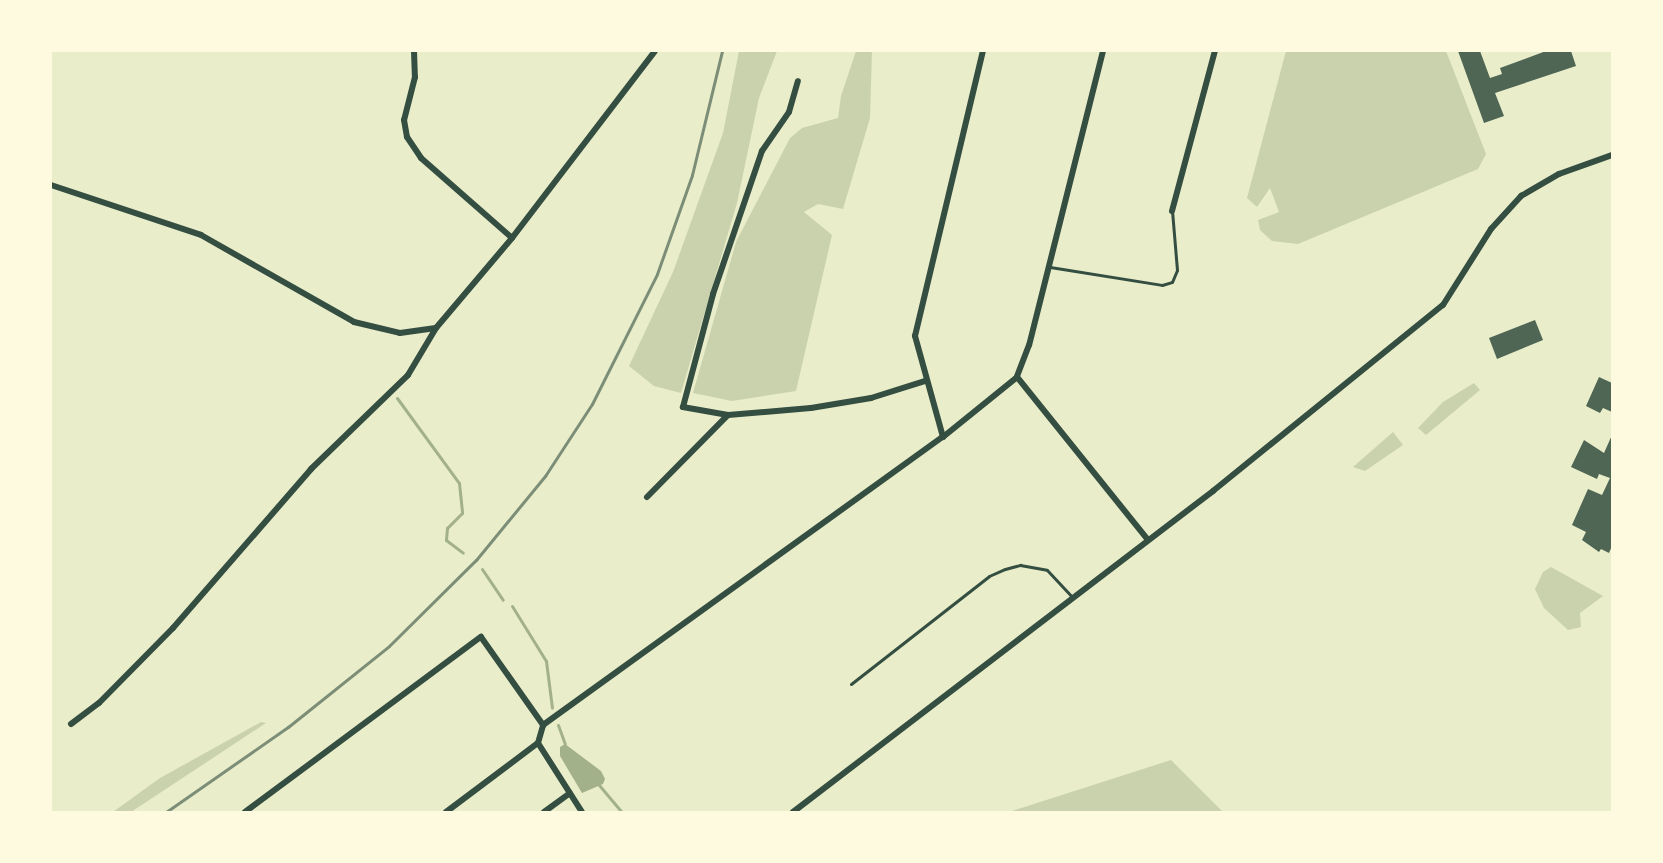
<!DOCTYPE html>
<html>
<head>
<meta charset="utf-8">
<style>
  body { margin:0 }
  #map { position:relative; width:1663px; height:863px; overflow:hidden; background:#e9edc9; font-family:"PT Sans",sans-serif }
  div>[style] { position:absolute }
  .green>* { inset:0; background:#cad2ad }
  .water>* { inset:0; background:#a3b18a }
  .stream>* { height:3px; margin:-1.5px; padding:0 1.5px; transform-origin:1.5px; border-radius:1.5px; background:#a3b18a }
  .building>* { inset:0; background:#4f6655 }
  .service>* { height:3px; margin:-1.5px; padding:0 1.5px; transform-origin:1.5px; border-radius:1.5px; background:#344e41 }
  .minor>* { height:6px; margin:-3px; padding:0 3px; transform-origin:3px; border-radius:3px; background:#344e41 }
  .rail>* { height:3px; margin:-1.5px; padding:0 1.5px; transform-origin:1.5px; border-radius:1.5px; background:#7c8e77 }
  span { translate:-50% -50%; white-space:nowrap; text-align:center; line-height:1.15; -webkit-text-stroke:5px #fefae0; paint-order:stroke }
  .frame { position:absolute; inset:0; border:52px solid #fefae0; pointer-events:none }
</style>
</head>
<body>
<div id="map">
  <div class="green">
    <div style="clip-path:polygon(739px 51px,777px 51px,759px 98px,737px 203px,681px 393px,654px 386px,629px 366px,673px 272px,723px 133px)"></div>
    <div style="clip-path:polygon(856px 51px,872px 51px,870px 118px,843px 209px,818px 204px,804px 212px,832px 235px,796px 391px,732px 401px,693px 393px,736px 242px,790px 138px,802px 128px,838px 118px,841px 96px)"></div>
    <div style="clip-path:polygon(1286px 51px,1446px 51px,1486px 154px,1478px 169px,1298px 244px,1272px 241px,1260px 230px,1258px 220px,1279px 212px,1270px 188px,1257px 207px,1247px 198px)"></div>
    <div style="clip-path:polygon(1474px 383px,1480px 390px,1426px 435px,1418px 428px,1443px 402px)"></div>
    <div style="clip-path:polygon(1393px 432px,1403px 445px,1365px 471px,1353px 467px)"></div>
    <div style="clip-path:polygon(1551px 567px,1603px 596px,1580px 613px,1581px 627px,1568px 630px,1544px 608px,1535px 589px,1543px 572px)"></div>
    <div style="clip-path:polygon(261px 722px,266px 723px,131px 812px,113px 812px,160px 778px)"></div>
    <div style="clip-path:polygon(1171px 760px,1223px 812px,1009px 812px)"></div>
  </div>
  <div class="water">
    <div style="clip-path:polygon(565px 744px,601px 771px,605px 779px,603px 784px,582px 793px,560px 756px,560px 747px)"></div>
  </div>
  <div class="stream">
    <div style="left:397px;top:398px;width:105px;rotate:53.9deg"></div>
    <div style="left:459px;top:483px;width:30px;rotate:84deg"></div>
    <div style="left:462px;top:513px;width:21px;rotate:135deg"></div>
    <div style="left:447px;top:528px;width:12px;rotate:95deg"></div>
    <div style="left:446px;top:540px;width:21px;rotate:37deg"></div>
    <div style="left:482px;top:569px;width:37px;rotate:56deg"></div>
    <div style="left:512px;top:606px;width:65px;rotate:58.3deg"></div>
    <div style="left:546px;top:661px;width:47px;rotate:82.7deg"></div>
    <div style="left:558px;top:725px;width:20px;rotate:70deg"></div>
    <div style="left:599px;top:785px;width:35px;rotate:50deg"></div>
  </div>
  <div class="building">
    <div style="clip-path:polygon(1458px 51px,1480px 51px,1490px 78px,1502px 74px,1500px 68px,1546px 51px,1571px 51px,1576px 66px,1495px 93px,1504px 116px,1484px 123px)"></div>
    <div style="clip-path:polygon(1535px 320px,1543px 340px,1497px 359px,1489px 338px)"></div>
    <div style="clip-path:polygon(1599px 377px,1612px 383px,1612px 412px,1603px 408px,1600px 413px,1586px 406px)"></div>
    <div style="clip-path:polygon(1612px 435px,1612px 546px,1609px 553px,1601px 549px,1599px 552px,1582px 540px,1586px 532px,1572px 525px,1588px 489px,1602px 495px,1610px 478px,1599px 474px,1597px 479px,1571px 467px,1584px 440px,1604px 453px)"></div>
  </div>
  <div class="service">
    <div style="left:1050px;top:267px;width:113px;rotate:9.1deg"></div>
    <div style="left:1162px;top:285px;width:10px;rotate:-17deg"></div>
    <div style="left:1172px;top:282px;width:13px;rotate:-67deg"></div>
    <div style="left:1177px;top:270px;width:59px;rotate:-94.8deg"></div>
    <div style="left:851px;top:684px;width:175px;rotate:-38deg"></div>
    <div style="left:989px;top:576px;width:17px;rotate:-24deg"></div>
    <div style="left:1005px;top:569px;width:16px;rotate:-15deg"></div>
    <div style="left:1020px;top:565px;width:27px;rotate:10deg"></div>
    <div style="left:1047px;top:570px;width:38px;rotate:47deg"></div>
  </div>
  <div class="minor">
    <div style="left:414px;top:51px;width:26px;rotate:88deg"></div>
    <div style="left:415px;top:77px;width:44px;rotate:104.3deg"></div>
    <div style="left:404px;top:120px;width:17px;rotate:80deg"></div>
    <div style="left:407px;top:137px;width:25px;rotate:56deg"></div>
    <div style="left:421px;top:158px;width:121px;rotate:41.3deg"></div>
    <div style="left:1103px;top:51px;width:303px;rotate:104.1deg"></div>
    <div style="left:1029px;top:345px;width:34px;rotate:111deg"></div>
    <div style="left:1017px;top:377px;width:209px;rotate:51.2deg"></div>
    <div style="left:51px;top:185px;width:158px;rotate:18.4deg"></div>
    <div style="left:201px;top:235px;width:176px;rotate:29.6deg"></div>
    <div style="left:354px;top:322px;width:47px;rotate:13.4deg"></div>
    <div style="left:400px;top:333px;width:36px;rotate:-8deg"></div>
    <div style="left:1172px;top:211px;width:166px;rotate:-75deg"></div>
    <div style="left:728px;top:415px;width:46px;rotate:-169.9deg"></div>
    <div style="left:683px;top:407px;width:117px;rotate:-75.1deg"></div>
    <div style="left:713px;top:294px;width:151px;rotate:-71.1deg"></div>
    <div style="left:762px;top:151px;width:47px;rotate:-55.3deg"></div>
    <div style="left:789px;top:112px;width:32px;rotate:-74deg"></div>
    <div style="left:943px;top:437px;width:105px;rotate:-105.5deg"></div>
    <div style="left:915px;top:336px;width:293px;rotate:-76.6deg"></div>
    <div style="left:647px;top:497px;width:115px;rotate:-45.4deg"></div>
    <div style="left:728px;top:415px;width:83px;rotate:-4.8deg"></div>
    <div style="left:811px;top:408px;width:61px;rotate:-9.5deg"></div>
    <div style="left:871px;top:398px;width:57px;rotate:-17.5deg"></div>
    <div style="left:71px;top:724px;width:35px;rotate:-37deg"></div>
    <div style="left:99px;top:703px;width:105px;rotate:-45.4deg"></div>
    <div style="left:173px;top:628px;width:211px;rotate:-49deg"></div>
    <div style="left:311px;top:469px;width:135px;rotate:-44.1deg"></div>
    <div style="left:408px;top:375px;width:55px;rotate:-59.2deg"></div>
    <div style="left:436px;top:328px;width:118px;rotate:-49.8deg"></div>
    <div style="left:512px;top:238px;width:235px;rotate:-52.6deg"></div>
    <div style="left:538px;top:743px;width:82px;rotate:57.5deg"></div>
    <div style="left:245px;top:812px;width:294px;rotate:-36.6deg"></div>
    <div style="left:481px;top:637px;width:108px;rotate:54.8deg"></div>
    <div style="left:446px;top:812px;width:115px;rotate:-36.9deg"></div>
    <div style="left:538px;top:743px;width:19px;rotate:-74deg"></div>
    <div style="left:543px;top:725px;width:493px;rotate:-35.8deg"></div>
    <div style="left:943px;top:437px;width:95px;rotate:-39deg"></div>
    <div style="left:544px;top:812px;width:32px;rotate:-36deg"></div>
    <div style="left:793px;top:812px;width:529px;rotate:-37.39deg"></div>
    <div style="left:1213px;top:491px;width:296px;rotate:-39deg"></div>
    <div style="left:1443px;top:305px;width:90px;rotate:-57.7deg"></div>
    <div style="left:1491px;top:229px;width:45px;rotate:-47.7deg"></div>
    <div style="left:1521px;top:196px;width:44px;rotate:-30.1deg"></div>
    <div style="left:1559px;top:174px;width:56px;rotate:-19.7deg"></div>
  </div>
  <div class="rail">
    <div style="left:166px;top:812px;width:149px;rotate:-34.9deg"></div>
    <div style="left:288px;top:727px;width:129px;rotate:-38.7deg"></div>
    <div style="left:389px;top:646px;width:122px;rotate:-44.7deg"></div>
    <div style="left:476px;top:560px;width:109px;rotate:-50.6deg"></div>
    <div style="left:545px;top:476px;width:86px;rotate:-56.9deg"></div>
    <div style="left:592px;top:404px;width:145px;rotate:-63.4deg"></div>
    <div style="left:657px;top:274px;width:105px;rotate:-70.5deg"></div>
    <div style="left:692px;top:175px;width:128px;rotate:-76.4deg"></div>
  </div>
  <div class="frame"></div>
</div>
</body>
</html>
